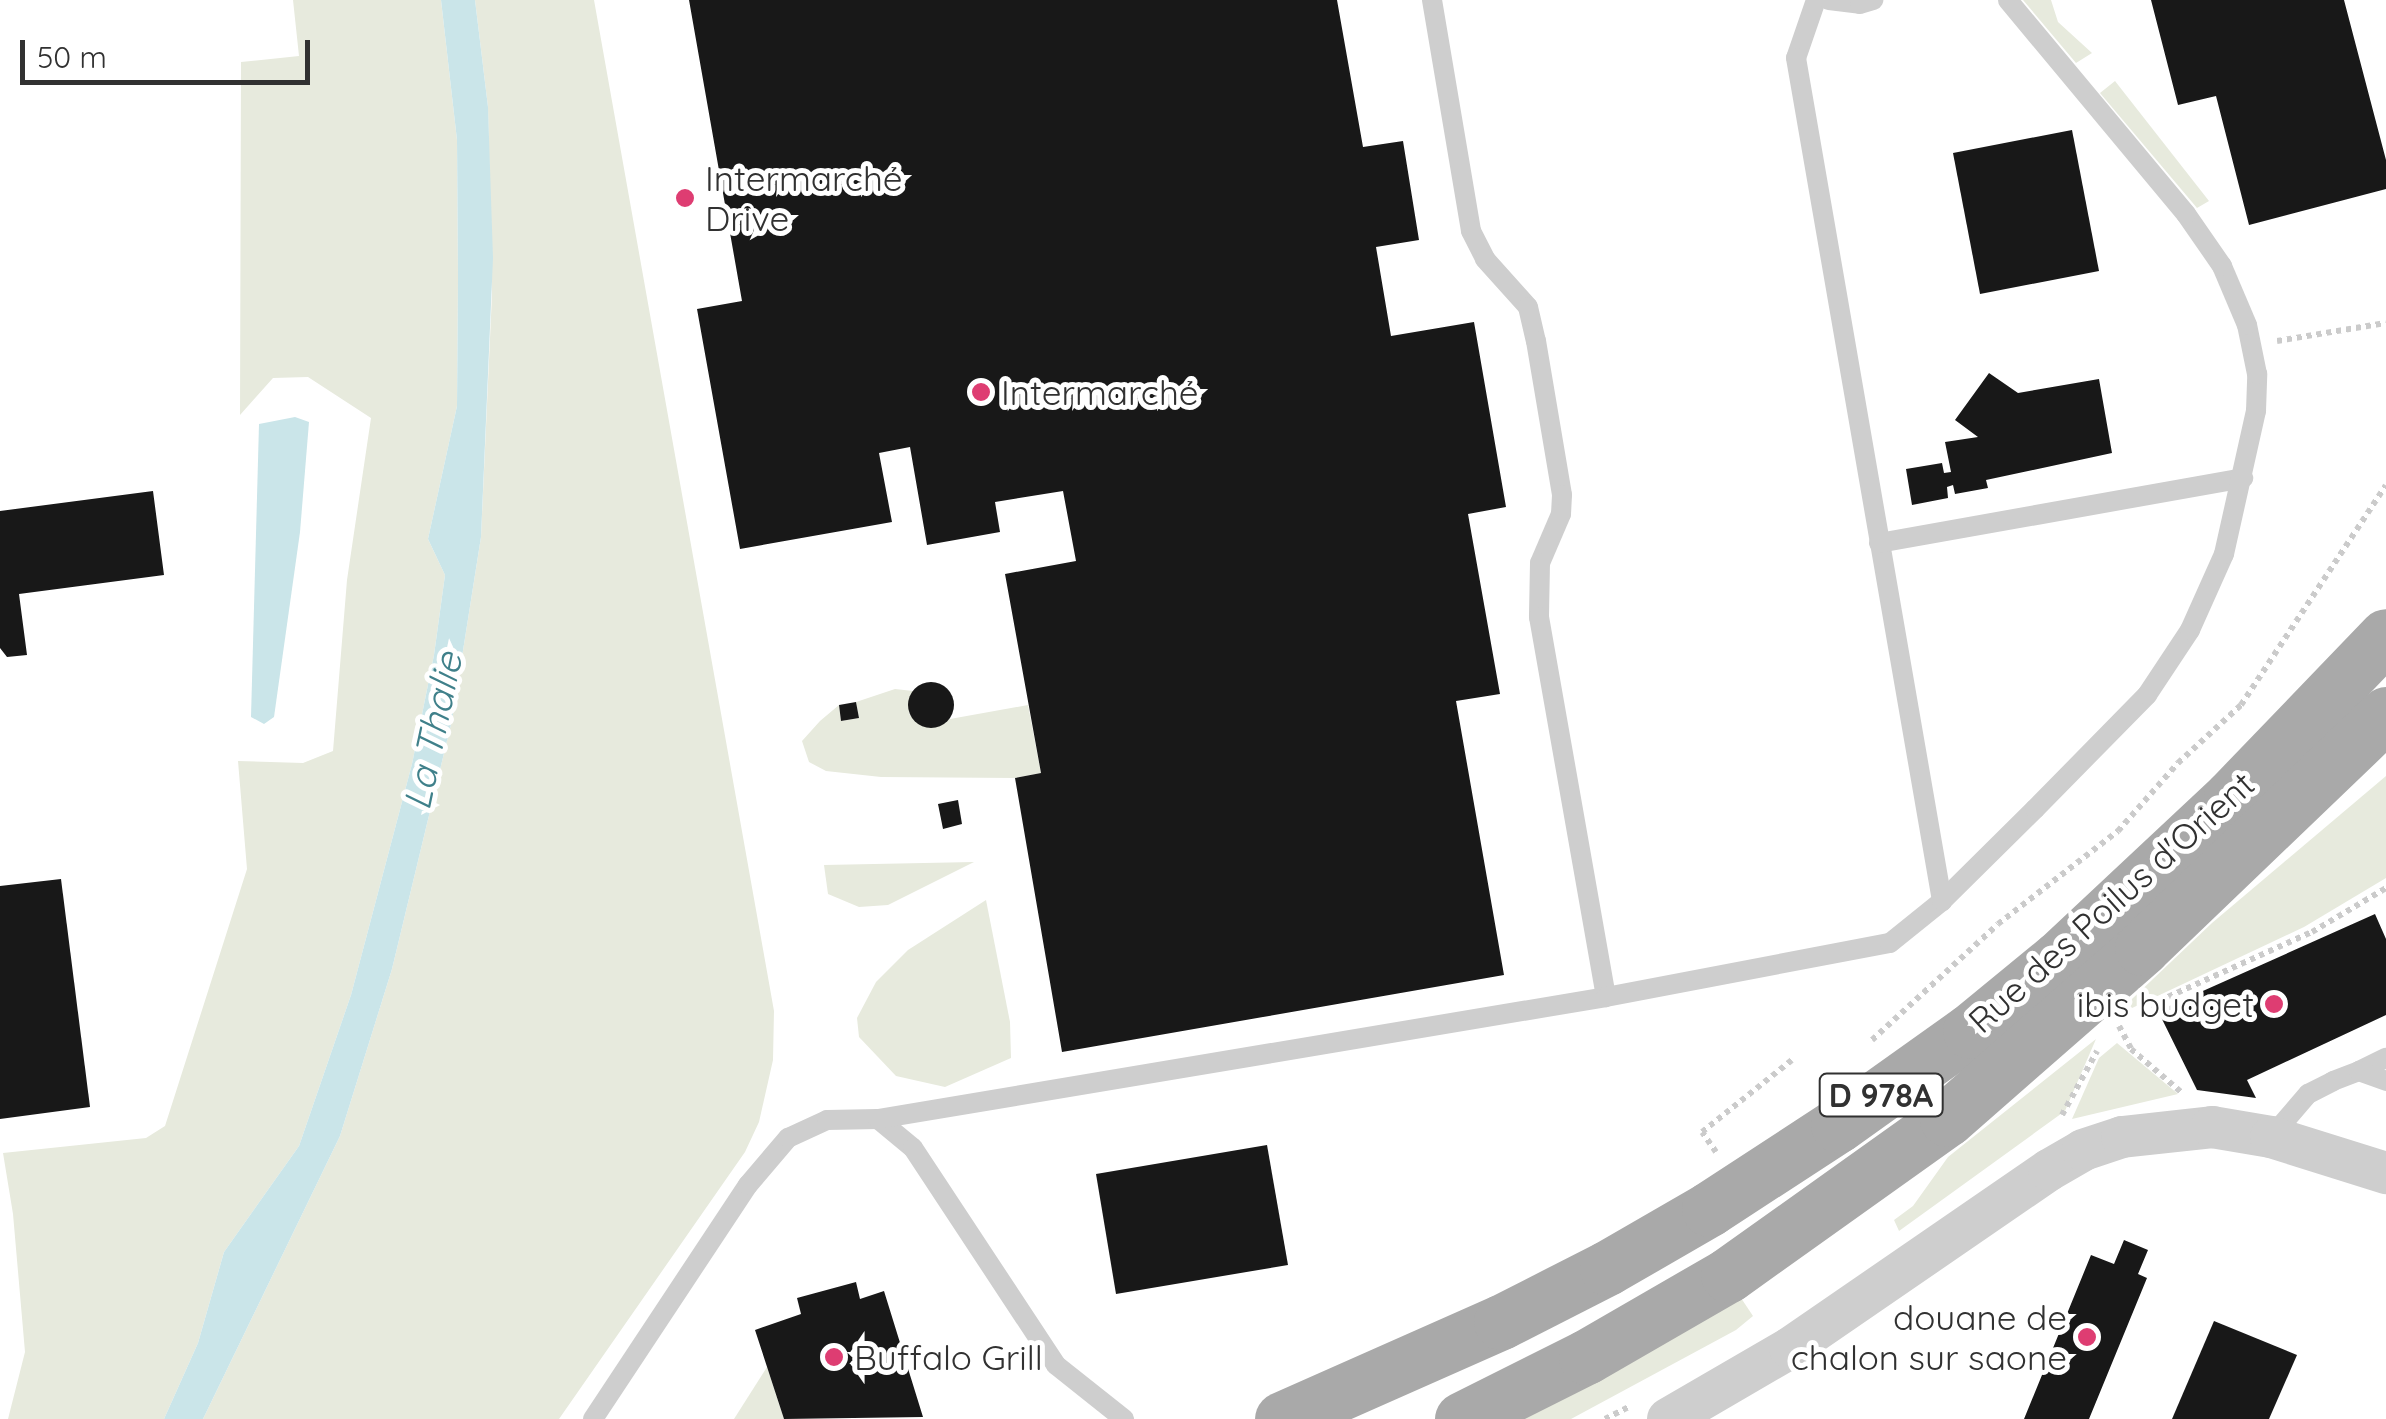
<!DOCTYPE html>
<html>
<head>
<meta charset="utf-8">
<style>
  body { margin:0 }
  #map { position:relative; width:2386px; height:1419px; overflow:hidden; background:#fff; font-family:Quicksand,sans-serif }
  div>[style] { position:absolute }
  .green>* { inset:0; background:#e7eadd }
  .water>* { inset:0; background:#cae5e9 }
  .building>* { inset:0; background:#181818 }
  .round { border-radius:50% }
  .path>* { height:6px; margin-top:-3px; transform-origin:0; background:repeating-linear-gradient(90deg,#cbcbcb 0 5px,transparent 0 10px) }
  .service>* { height:20px; margin:-10px; padding:0 10px; transform-origin:10px; border-radius:10px; background:#cecece }
  .minor>* { height:42px; margin:-21px; padding:0 21px; transform-origin:21px; border-radius:21px; background:#cecece }
  .primary>* { height:55px; margin:-27.5px; padding:0 27.5px; transform-origin:27.5px; border-radius:27.5px; background:#a9a9a9 }
  .dots>* { width:28px; height:28px; translate:-50% -50%; box-sizing:border-box; border:5px solid #fff; border-radius:50% }
  span { translate:-50% -50%; white-space:nowrap; text-align:center; line-height:1.15; -webkit-text-stroke:10px #fff; paint-order:stroke }
  .shield-label span { padding:2px 8px; background:#fff; border:2px solid; border-radius:8px; -webkit-text-stroke-width:0 }
  .shield-label { font-size:32px; color:#313131; font-weight:700 }
  .poi-label { font-size:35px; color:#313131 }
  .left { translate:0 -50%; text-align:left }
  .right { translate:-100% -50%; text-align:right }
  .street-label { font-size:35px; color:#313131 }
  .water-label { font-size:38px; color:#3f808a; font-style:italic }
  .scale { position:absolute; left:20px; top:40px; width:290px; height:45px; box-sizing:border-box; border:5px solid #313131; border-top:0; padding-left:12px; font-size:30px; line-height:35px; white-space:nowrap; color:#313131; -webkit-text-stroke:8px #fff; paint-order:stroke }
</style>
</head>
<body>
<div id="map">
  <div class="green">
    <div style="clip-path:polygon(293px 0,441px 0,457px 140px,458px 278px,457px 406px,428px 539px,445px 575px,434px 655px,412px 764px,351px 995px,299px 1146px,224px 1252px,198px 1343px,164px 1419px,8px 1419px,25px 1352px,13px 1214px,3px 1153px,146px 1138px,165px 1126px,247px 869px,238px 761px,303px 763px,333px 751px,347px 580px,371px 418px,308px 377px,273px 378px,240px 415px,241px 62px,299px 56px)"></div>
    <div style="clip-path:polygon(475px 0,594px 0,774px 1011px,773px 1060px,759px 1122px,745px 1152px,559px 1419px,203px 1419px,340px 1136px,392px 969px,452px 720px,481px 537px,492px 294px,488px 107px)"></div>
    <div style="clip-path:polygon(2023px 0,2051px 0,2058px 22px,2092px 53px,2076px 63px)"></div>
    <div style="clip-path:polygon(2115px 81px,2209px 201px,2197px 208px,2100px 93px)"></div>
    <div style="clip-path:polygon(895px 689px,913px 691px,909px 714px,929px 728px,950px 719px,1028px 705px,1041px 773px,1015px 778px,881px 777px,826px 771px,809px 762px,802px 741px,820px 721px,839px 705px,841px 721px,859px 718px,856px 702px)"></div>
    <div style="clip-path:polygon(2386px 776px,2386px 878px,2304px 927px,2113px 1017px,2212px 923px)"></div>
    <div style="clip-path:polygon(974px 862px,888px 905px,859px 907px,828px 894px,824px 865px)"></div>
    <div style="clip-path:polygon(986px 900px,1010px 1022px,1011px 1058px,945px 1087px,896px 1076px,859px 1037px,857px 1018px,876px 982px,908px 950px)"></div>
    <div style="clip-path:polygon(2096px 1039px,2065px 1111px,1899px 1231px,1894px 1220px,1913px 1206px,1948px 1157px)"></div>
    <div style="clip-path:polygon(2117px 1043px,2178px 1094px,2072px 1119px,2099px 1058px)"></div>
    <div style="clip-path:polygon(1735px 1289px,1753px 1316px,1736px 1330px,1571px 1419px,1491px 1419px)"></div>
    <div style="clip-path:polygon(767px 1367px,784px 1419px,734px 1419px)"></div>
  </div>
  <div class="water">
    <div style="clip-path:polygon(441px 0,475px 0,488px 107px,493px 258px,481px 537px,452px 720px,392px 969px,340px 1136px,203px 1419px,164px 1419px,198px 1343px,224px 1252px,299px 1146px,351px 995px,412px 764px,434px 655px,445px 575px,428px 539px,457px 406px,458px 278px,457px 140px)"></div>
    <div style="clip-path:polygon(295px 417px,309px 422px,300px 532px,274px 717px,264px 724px,251px 717px,259px 424px)"></div>
  </div>
  <div class="building">
    <div style="clip-path:polygon(689px 0,1337px 0,1363px 147px,1403px 141px,1419px 240px,1376px 247px,1391px 336px,1474px 322px,1506px 507px,1468px 514px,1500px 694px,1456px 701px,1504px 975px,1062px 1052px,1015px 778px,1041px 773px,1005px 574px,1076px 561px,1063px 491px,995px 502px,1000px 532px,927px 545px,910px 447px,879px 453px,892px 522px,740px 549px,697px 309px,742px 301px)"></div>
    <div style="clip-path:polygon(2151px 0,2344px 0,2386px 160px,2386px 189px,2249px 225px,2216px 96px,2178px 105px)"></div>
    <div style="clip-path:polygon(2072px 130px,2099px 271px,1980px 294px,1953px 153px)"></div>
    <div style="clip-path:polygon(1989px 373px,2018px 393px,2099px 379px,2112px 453px,1986px 480px,1988px 488px,1955px 494px,1953px 485px,1947px 487px,1948px 498px,1912px 505px,1906px 469px,1942px 463px,1944px 473px,1951px 472px,1945px 442px,1978px 437px,1955px 420px)"></div>
    <div style="clip-path:polygon(153px 491px,164px 575px,19px 594px,27px 655px,7px 657px,0 648px,0 511px)"></div>
    <div class="round" style="left:908px;top:682px;width:46px;height:46px"></div>
    <div style="clip-path:polygon(856px 702px,859px 718px,841px 721px,839px 705px)"></div>
    <div style="clip-path:polygon(958px 800px,962px 824px,943px 829px,938px 804px)"></div>
    <div style="clip-path:polygon(61px 879px,90px 1107px,0 1119px,0 886px)"></div>
    <div style="clip-path:polygon(2375px 914px,2386px 939px,2386px 1015px,2247px 1080px,2256px 1098px,2197px 1090px,2158px 1011px)"></div>
    <div style="clip-path:polygon(1267px 1145px,1288px 1265px,1116px 1294px,1096px 1174px)"></div>
    <div style="clip-path:polygon(2124px 1240px,2148px 1250px,2138px 1274px,2147px 1278px,2089px 1419px,2024px 1419px,2091px 1255px,2114px 1264px)"></div>
    <div style="clip-path:polygon(856px 1282px,860px 1299px,884px 1291px,923px 1417px,784px 1419px,755px 1330px,801px 1314px,797px 1298px)"></div>
    <div style="clip-path:polygon(2214px 1321px,2297px 1355px,2269px 1419px,2172px 1419px)"></div>
  </div>
  <div class="path">
    <div style="left:2277px;top:341px;width:110px;rotate:-9.4deg"></div>
    <div style="left:2150px;top:1005px;width:178px;rotate:-24.3deg"></div>
    <div style="left:2312px;top:932px;width:86px;rotate:-30.7deg"></div>
    <div style="left:2119px;top:1026px;width:26px;rotate:62deg"></div>
    <div style="left:2131px;top:1049px;width:66px;rotate:40.7deg"></div>
    <div style="left:1872px;top:1040px;width:171px;rotate:-42.6deg"></div>
    <div style="left:1998px;top:924px;width:152px;rotate:-37.8deg"></div>
    <div style="left:2118px;top:831px;width:91px;rotate:-48.6deg"></div>
    <div style="left:2178px;top:763px;width:86px;rotate:-42.6deg"></div>
    <div style="left:2241px;top:705px;width:263px;rotate:-56.6deg"></div>
    <div style="left:2062px;top:1115px;width:73px;rotate:-61.3deg"></div>
    <div style="left:1716px;top:1152px;width:24px;rotate:-125deg"></div>
    <div style="left:1702px;top:1132px;width:115px;rotate:-38.7deg"></div>
    <div style="left:1605px;top:1419px;width:29px;rotate:-27deg"></div>
  </div>
  <div class="service">
    <div style="left:1432px;top:0;width:234px;rotate:80.4deg"></div>
    <div style="left:1471px;top:231px;width:31px;rotate:63deg"></div>
    <div style="left:1485px;top:259px;width:64px;rotate:48.1deg"></div>
    <div style="left:1528px;top:307px;width:35px;rotate:77deg"></div>
    <div style="left:1536px;top:341px;width:156px;rotate:80.4deg"></div>
    <div style="left:1562px;top:495px;width:19px;rotate:93deg"></div>
    <div style="left:1561px;top:514px;width:53px;rotate:113.2deg"></div>
    <div style="left:1540px;top:563px;width:54px;rotate:91.1deg"></div>
    <div style="left:1539px;top:617px;width:386px;rotate:80deg"></div>
    <div style="left:1816px;top:0;width:61px;rotate:109deg"></div>
    <div style="left:1796px;top:58px;width:856px;rotate:80.17deg"></div>
    <div style="left:1829px;top:0;width:31px;rotate:7deg"></div>
    <div style="left:1860px;top:4px;width:14px;rotate:-17deg"></div>
    <div style="left:1879px;top:543px;width:370px;rotate:-10.1deg"></div>
    <div style="left:2359px;top:1071px;width:30px;rotate:-26deg"></div>
    <div style="left:878px;top:1119px;width:45px;rotate:39.6deg"></div>
    <div style="left:913px;top:1148px;width:260px;rotate:56.6deg"></div>
    <div style="left:1056px;top:1365px;width:87px;rotate:38.5deg"></div>
    <div style="left:2271px;top:1137px;width:57px;rotate:-49.3deg"></div>
    <div style="left:2308px;top:1094px;width:28px;rotate:-27deg"></div>
    <div style="left:2333px;top:1081px;width:28px;rotate:-21deg"></div>
    <div style="left:2359px;top:1071px;width:29px;rotate:20deg"></div>
    <div style="left:593px;top:1419px;width:281px;rotate:-56.5deg"></div>
    <div style="left:748px;top:1185px;width:62px;rotate:-49.6deg"></div>
    <div style="left:788px;top:1138px;width:43px;rotate:-24.8deg"></div>
    <div style="left:827px;top:1120px;width:51px;rotate:-1.1deg"></div>
    <div style="left:878px;top:1119px;width:738px;rotate:-9.51deg"></div>
    <div style="left:1606px;top:997px;width:289px;rotate:-10.8deg"></div>
    <div style="left:1890px;top:943px;width:67px;rotate:-38.9deg"></div>
    <div style="left:1942px;top:901px;width:131px;rotate:-44.7deg"></div>
    <div style="left:2035px;top:809px;width:160px;rotate:-45.5deg"></div>
    <div style="left:2147px;top:695px;width:78px;rotate:-56.5deg"></div>
    <div style="left:2190px;top:630px;width:83px;rotate:-65.9deg"></div>
    <div style="left:2224px;top:554px;width:147px;rotate:-77.4deg"></div>
    <div style="left:2256px;top:411px;width:37px;rotate:-88deg"></div>
    <div style="left:2257px;top:374px;width:50px;rotate:-101.5deg"></div>
    <div style="left:2247px;top:325px;width:64px;rotate:-113deg"></div>
    <div style="left:2222px;top:266px;width:63px;rotate:-124.7deg"></div>
    <div style="left:2186px;top:214px;width:278px;rotate:-129.8deg"></div>
  </div>
  <div class="minor">
    <div style="left:1668px;top:1419px;width:141px;rotate:-30.2deg"></div>
    <div style="left:1790px;top:1348px;width:314px;rotate:-34.5deg"></div>
    <div style="left:2049px;top:1170px;width:39px;rotate:-30deg"></div>
    <div style="left:2083px;top:1150px;width:41px;rotate:-18.4deg"></div>
    <div style="left:2122px;top:1137px;width:91px;rotate:-6.3deg"></div>
    <div style="left:2212px;top:1127px;width:60px;rotate:9.6deg"></div>
    <div style="left:2271px;top:1137px;width:121px;rotate:17.4deg"></div>
  </div>
  <div class="primary">
    <div style="left:1282px;top:1419px;width:240px;rotate:-23.9deg"></div>
    <div style="left:1501px;top:1322px;width:119px;rotate:-27deg"></div>
    <div style="left:1607px;top:1268px;width:118px;rotate:-30deg"></div>
    <div style="left:1709px;top:1209px;width:154px;rotate:-33.1deg"></div>
    <div style="left:1838px;top:1125px;width:162px;rotate:-35.5deg"></div>
    <div style="left:1970px;top:1031px;width:115px;rotate:-39.4deg"></div>
    <div style="left:2059px;top:958px;width:236px;rotate:-43.1deg"></div>
    <div style="left:2231px;top:797px;width:223px;rotate:-46.1deg"></div>
    <div style="left:1462px;top:1419px;width:139px;rotate:-26.6deg"></div>
    <div style="left:1586px;top:1357px;width:164px;rotate:-30deg"></div>
    <div style="left:1728px;top:1275px;width:269px;rotate:-35.5deg"></div>
    <div style="left:1947px;top:1119px;width:259px;rotate:-41.2deg"></div>
    <div style="left:2142px;top:948px;width:338px;rotate:-43.8deg"></div>
  </div>
  <div class="dots">
    <div style="left:685px;top:198px;background:#de3d72"></div>
    <div style="left:981px;top:392px;background:#de3d72"></div>
    <div style="left:2274px;top:1004px;background:#de3d72"></div>
    <div style="left:2087px;top:1337px;background:#de3d72"></div>
    <div style="left:834px;top:1357px;background:#de3d72"></div>
  </div>
  <div class="shield-label">
    <span style="left:1881px;top:1095px">D 978A</span>
  </div>
  <div class="poi-label">
    <span class="left" style="left:705px;top:198px">Intermarché<br>Drive</span>
    <span class="left" style="left:1001px;top:392px">Intermarché</span>
    <span class="right" style="left:2254px;top:1004px">ibis budget</span>
    <span class="right" style="left:2067px;top:1337px">douane de<br>chalon sur saone</span>
    <span class="left" style="left:854px;top:1357px">Buffalo Grill</span>
  </div>
  <div class="street-label">
    <span style="left:2111px;top:902px;rotate:-42deg">Rue des Poilus d'Orient</span>
  </div>
  <div class="water-label">
    <span style="left:433px;top:731px;rotate:-78deg">La Thalie</span>
  </div>
  <div class="scale">50 m</div>
</div>
</body>
</html>
